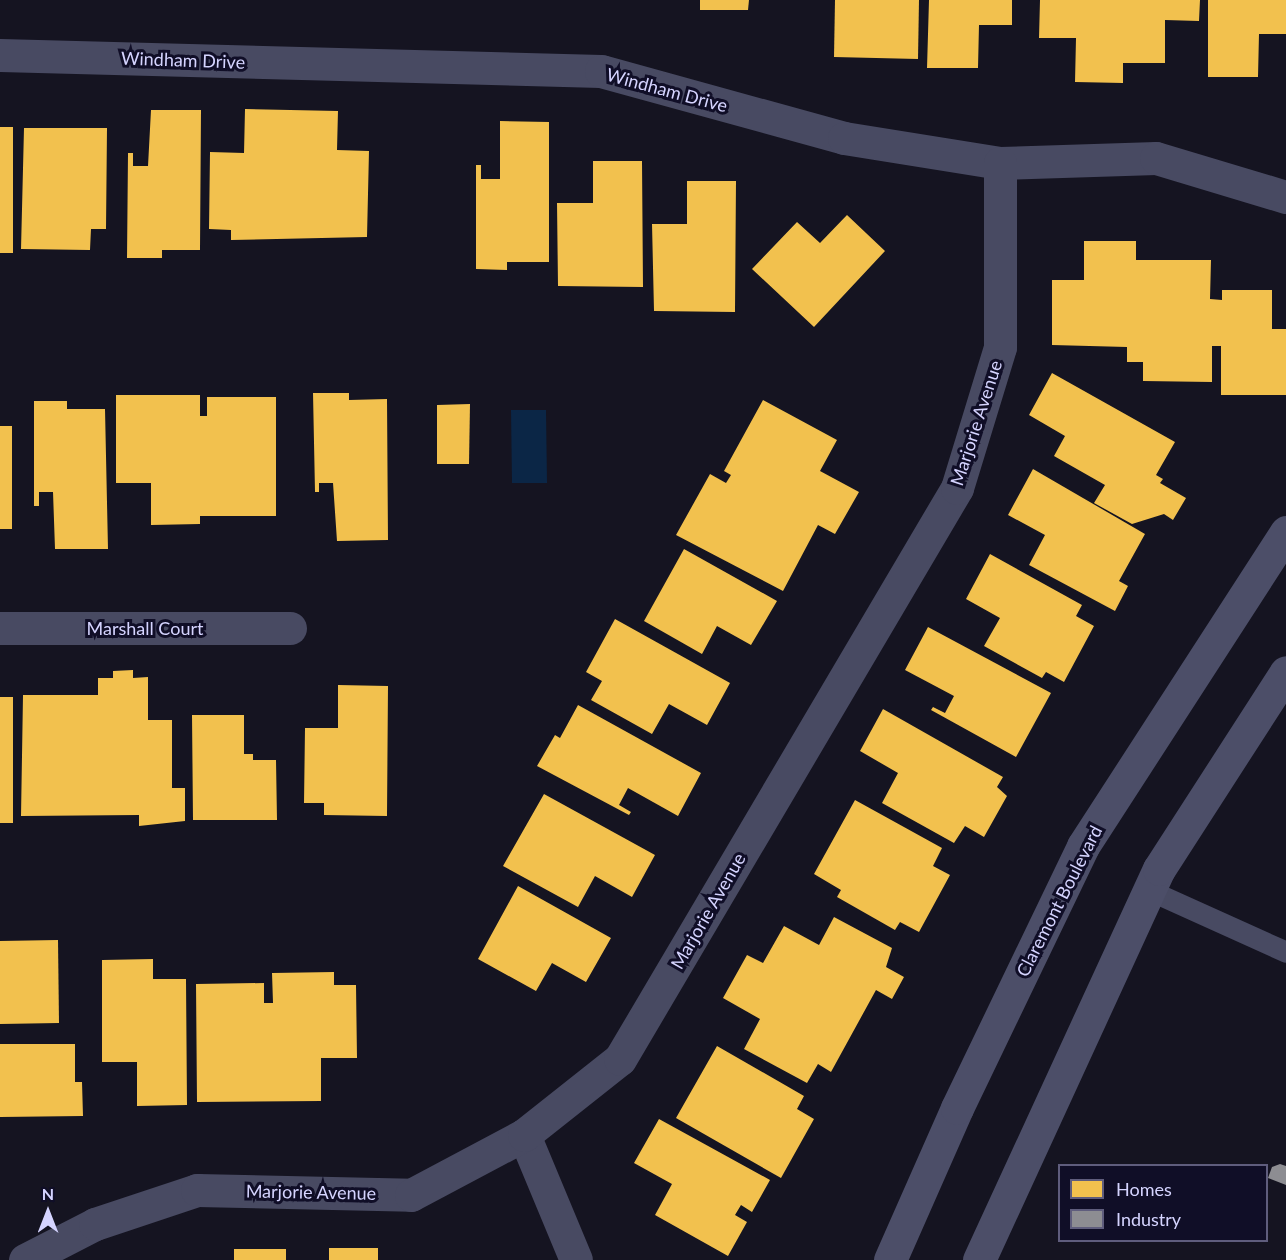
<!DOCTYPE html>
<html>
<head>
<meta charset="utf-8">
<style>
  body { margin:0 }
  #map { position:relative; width:1286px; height:1260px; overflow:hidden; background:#151421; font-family:Lato,sans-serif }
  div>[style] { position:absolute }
  .water>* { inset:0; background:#0b2646 }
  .homes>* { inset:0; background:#f2c14e }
  .industry>* { inset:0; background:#8d8d92 }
  .lane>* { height:21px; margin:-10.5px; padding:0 10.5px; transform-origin:10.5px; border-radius:10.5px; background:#484a62 }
  .street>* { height:33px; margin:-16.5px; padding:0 16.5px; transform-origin:16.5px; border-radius:16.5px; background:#484a62 }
  .secondary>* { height:33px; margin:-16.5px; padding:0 16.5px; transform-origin:16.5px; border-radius:16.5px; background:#4c4e68 }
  span { translate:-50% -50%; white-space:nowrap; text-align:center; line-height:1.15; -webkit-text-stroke:6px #100e27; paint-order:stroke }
  .street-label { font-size:18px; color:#d5d4ff }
  .legend { position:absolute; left:1058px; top:1164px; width:210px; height:78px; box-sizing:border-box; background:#100e27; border:2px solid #5f5d7d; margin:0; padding:8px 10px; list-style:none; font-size:18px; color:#d5d4ff }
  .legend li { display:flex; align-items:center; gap:12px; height:30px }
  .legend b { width:30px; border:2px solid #5f5d7d }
  .north { position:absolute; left:18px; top:1182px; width:60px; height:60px; -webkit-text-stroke:4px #100e27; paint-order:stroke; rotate:0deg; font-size:16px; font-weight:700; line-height:24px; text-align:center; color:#d5d4ff }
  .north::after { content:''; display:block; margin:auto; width:21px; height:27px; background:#d5d4ff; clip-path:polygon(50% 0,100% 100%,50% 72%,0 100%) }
</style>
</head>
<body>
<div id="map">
  <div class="water">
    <div style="clip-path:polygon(511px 410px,546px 410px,547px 483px,512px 483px)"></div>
  </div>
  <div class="homes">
    <div style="clip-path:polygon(700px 0,749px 0,748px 10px,700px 10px)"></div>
    <div style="clip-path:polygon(835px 0,919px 0,918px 59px,834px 57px)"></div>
    <div style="clip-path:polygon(929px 0,1012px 0,1012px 25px,979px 25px,978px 68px,927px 68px)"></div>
    <div style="clip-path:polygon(1040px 0,1200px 0,1199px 21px,1165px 20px,1165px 63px,1123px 63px,1123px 83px,1075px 82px,1076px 38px,1039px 38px)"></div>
    <div style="clip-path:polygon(1208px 0,1286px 0,1286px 34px,1259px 34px,1258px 77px,1208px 77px)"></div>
    <div style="clip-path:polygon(245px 109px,338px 111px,337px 150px,369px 151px,367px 237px,231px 240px,231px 230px,209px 229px,210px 152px,244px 153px)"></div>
    <div style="clip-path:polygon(151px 110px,201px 110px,200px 250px,162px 250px,162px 258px,127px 258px,128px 153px,133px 153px,133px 166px,148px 166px)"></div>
    <div style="clip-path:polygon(500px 121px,549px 122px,549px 262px,507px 262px,507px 270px,476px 269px,476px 165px,481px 165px,481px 179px,500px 179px)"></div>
    <div style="clip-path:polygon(0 127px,13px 127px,13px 253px,0 253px)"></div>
    <div style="clip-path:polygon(24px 128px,107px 128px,106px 229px,91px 229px,90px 250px,21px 249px)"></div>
    <div style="clip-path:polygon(593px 161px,642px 161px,643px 287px,558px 286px,557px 203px,593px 203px)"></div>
    <div style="clip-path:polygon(687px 181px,736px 181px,735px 312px,654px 311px,652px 224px,687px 224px)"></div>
    <div style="clip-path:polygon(847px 215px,885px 251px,814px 327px,752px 269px,797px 222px,820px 243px)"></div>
    <div style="clip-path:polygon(1084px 241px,1136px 241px,1136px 260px,1211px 260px,1210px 299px,1222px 300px,1222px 290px,1272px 290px,1272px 329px,1286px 329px,1286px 395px,1221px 395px,1221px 346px,1212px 346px,1212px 382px,1143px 381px,1143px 362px,1127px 362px,1127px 347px,1052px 345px,1052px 280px,1084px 280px)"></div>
    <div style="clip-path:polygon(1052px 373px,1175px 442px,1156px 475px,1163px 479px,1160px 483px,1186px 498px,1173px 520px,1164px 514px,1132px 524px,1094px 503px,1105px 485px,1054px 456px,1065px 436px,1029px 415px)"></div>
    <div style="clip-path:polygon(313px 393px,349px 393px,349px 400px,387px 399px,388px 540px,337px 541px,333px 483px,319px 483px,319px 492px,315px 492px)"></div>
    <div style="clip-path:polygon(116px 395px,200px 395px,200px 416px,207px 416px,207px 397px,276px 397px,276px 516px,200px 516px,200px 524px,151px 525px,151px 483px,116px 483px)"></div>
    <div style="clip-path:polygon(763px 400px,837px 440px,820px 471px,859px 492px,835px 534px,818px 525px,783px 591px,676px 535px,710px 474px,726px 483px,731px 475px,724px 471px)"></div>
    <div style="clip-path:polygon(34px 401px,67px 401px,67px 409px,105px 409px,108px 549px,55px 549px,53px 492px,39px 492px,39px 506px,34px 506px)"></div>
    <div style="clip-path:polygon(470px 404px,469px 464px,437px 464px,437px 405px)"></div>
    <div style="clip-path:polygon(0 426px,12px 426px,12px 529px,0 529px)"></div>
    <div style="clip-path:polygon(1033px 469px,1145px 534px,1119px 581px,1128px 586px,1115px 611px,1029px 565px,1045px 535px,1008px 515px)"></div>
    <div style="clip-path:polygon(684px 549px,777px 601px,751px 645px,717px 626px,702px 654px,644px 621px)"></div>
    <div style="clip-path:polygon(990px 554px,1082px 605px,1076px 616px,1094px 626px,1064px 682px,1046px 672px,1042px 678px,984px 646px,1000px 618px,966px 599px)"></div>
    <div style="clip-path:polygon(615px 619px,730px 683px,707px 725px,669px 704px,652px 734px,591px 700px,602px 681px,586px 672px)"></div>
    <div style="clip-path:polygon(928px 627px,1051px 693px,1016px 757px,931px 710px,933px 707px,945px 713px,954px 696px,905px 670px)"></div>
    <div style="clip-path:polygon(133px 670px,133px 678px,148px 677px,148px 720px,172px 720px,172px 788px,185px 788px,185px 821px,139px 826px,139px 815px,21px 816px,23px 695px,98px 695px,98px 678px,113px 678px,113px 671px)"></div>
    <div style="clip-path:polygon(338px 685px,388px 686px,387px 816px,324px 815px,324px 803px,304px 803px,305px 728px,338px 728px)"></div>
    <div style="clip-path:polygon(0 697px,13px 697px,13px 823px,0 823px)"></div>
    <div style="clip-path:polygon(578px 705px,701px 773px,678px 816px,628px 788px,619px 805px,631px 812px,629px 815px,537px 766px,555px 735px,560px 738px)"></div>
    <div style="clip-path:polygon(883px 709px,1003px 777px,997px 787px,1007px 796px,984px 837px,965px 826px,954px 843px,882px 803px,898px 773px,860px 751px)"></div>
    <div style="clip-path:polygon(192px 715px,244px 715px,244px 754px,253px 754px,253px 760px,276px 760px,277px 820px,193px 820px)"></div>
    <div style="clip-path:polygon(544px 794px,655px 855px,632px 897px,595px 876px,578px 907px,503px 866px)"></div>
    <div style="clip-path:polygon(855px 800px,942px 848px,933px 866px,950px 875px,919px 932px,900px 922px,895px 930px,837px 897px,841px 890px,814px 874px)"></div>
    <div style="clip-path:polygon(518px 886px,611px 938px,586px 982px,552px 963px,536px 991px,478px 959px)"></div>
    <div style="clip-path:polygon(834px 917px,892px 948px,886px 967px,904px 977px,892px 999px,876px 990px,831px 1072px,818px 1064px,807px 1083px,744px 1049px,760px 1019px,723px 998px,747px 955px,763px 963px,784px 926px,819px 945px)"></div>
    <div style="clip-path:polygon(58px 940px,59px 1023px,0 1024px,0 941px)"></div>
    <div style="clip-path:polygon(153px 959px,153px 979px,186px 979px,187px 1105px,137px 1106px,137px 1062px,102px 1062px,102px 960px)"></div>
    <div style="clip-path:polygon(334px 972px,334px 985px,356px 985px,357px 1058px,321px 1058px,321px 1101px,197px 1102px,196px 984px,264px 983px,264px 1003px,273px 1003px,272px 973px)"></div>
    <div style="clip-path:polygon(0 1044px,75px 1044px,75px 1082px,82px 1082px,83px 1116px,0 1117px)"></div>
    <div style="clip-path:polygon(717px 1046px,804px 1096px,797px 1109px,814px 1119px,781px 1178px,676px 1118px)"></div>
    <div style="clip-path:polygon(659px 1119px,770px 1180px,752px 1212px,741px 1205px,735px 1215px,747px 1222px,728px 1256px,655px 1215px,672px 1184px,634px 1163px)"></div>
    <div style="clip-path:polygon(329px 1248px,378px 1248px,378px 1260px,329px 1260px)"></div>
    <div style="clip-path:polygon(234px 1249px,286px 1249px,286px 1260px,234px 1260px)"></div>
  </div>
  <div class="industry">
    <div style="clip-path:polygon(1280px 1164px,1286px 1166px,1286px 1185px,1268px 1178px,1272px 1167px)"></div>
  </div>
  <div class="lane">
    <div style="left:1149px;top:890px;width:150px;rotate:24.3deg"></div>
  </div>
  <div class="street">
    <div style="left:0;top:55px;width:601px;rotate:1.52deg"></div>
    <div style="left:601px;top:71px;width:252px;rotate:15.4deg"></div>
    <div style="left:844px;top:138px;width:158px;rotate:9.1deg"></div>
    <div style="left:1000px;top:163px;width:156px;rotate:-1.8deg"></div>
    <div style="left:1156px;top:158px;width:136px;rotate:16.7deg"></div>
    <div style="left:0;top:628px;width:290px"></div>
    <div style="left:524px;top:1135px;width:135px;rotate:67.4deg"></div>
    <div style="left:25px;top:1260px;width:79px;rotate:-27.2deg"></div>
    <div style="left:95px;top:1224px;width:108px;rotate:-18.4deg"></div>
    <div style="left:197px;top:1190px;width:214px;rotate:1.3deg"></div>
    <div style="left:411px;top:1195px;width:128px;rotate:-28deg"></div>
    <div style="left:524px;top:1135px;width:122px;rotate:-38.4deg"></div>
    <div style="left:620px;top:1059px;width:663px;rotate:-59.45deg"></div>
    <div style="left:957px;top:488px;width:147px;rotate:-73deg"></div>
    <div style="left:1000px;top:347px;width:184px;rotate:-90deg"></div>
  </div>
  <div class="secondary">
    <div style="left:890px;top:1260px;width:166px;rotate:-66.2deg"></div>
    <div style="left:957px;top:1108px;width:291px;rotate:-64.3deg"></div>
    <div style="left:1083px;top:846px;width:374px;rotate:-57.1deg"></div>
    <div style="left:979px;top:1260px;width:430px;rotate:-65.3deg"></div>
    <div style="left:1159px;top:869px;width:234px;rotate:-57.2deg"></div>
  </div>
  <div class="street-label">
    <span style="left:183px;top:60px;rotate:2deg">Windham Drive</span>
    <span style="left:667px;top:90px;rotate:15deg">Windham Drive</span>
    <span style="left:976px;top:423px;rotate:-72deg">Marjorie Avenue</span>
    <span style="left:145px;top:628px">Marshall Court</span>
    <span style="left:1059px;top:901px;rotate:-63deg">Claremont Boulevard</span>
    <span style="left:708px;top:911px;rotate:-60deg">Marjorie Avenue</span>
    <span style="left:311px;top:1192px;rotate:1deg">Marjorie Avenue</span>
  </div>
  <ul class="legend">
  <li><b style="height:16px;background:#f2c14e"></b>Homes</li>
  <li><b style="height:16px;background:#8d8d92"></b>Industry</li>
  </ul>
  <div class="north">N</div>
</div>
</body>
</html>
